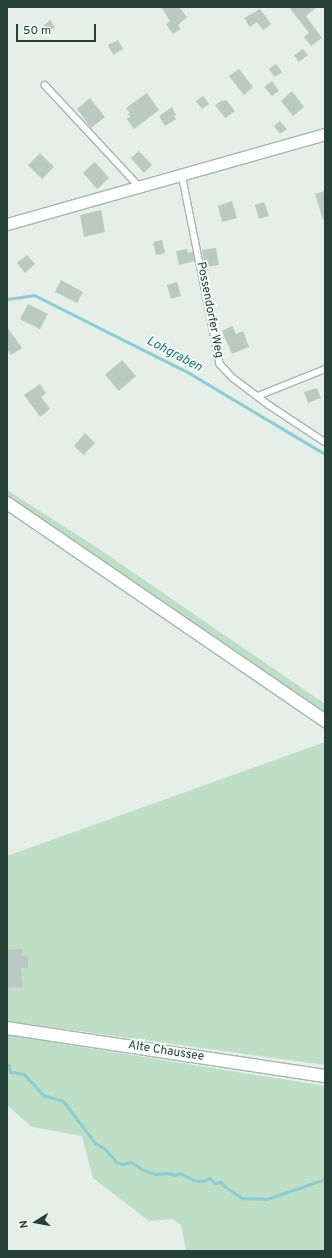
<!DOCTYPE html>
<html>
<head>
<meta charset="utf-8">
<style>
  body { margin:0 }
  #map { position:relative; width:332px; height:1258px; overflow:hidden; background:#e5eee9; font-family:Overpass,sans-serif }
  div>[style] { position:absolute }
  .green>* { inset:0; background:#bedfc5 }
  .stream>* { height:3px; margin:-1.5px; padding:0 1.5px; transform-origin:1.5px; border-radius:1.5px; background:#8eccd2 }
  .building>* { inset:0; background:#bac9c2 }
  .roads { filter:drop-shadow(1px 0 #a7b6b0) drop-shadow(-1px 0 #a7b6b0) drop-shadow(0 1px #a7b6b0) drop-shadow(0 -1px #a7b6b0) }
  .service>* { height:5.5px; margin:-2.75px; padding:0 2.75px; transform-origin:2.75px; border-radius:2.75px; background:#fff }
  .minor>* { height:11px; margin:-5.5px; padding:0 5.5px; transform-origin:5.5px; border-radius:5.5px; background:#fff }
  .tertiary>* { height:12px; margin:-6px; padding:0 6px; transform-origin:6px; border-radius:6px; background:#fff }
  .secondary>* { height:12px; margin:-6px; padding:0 6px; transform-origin:6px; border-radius:6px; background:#fff }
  span { translate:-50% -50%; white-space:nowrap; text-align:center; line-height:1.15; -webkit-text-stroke:4px #f6faf8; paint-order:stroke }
  .street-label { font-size:12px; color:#244037 }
  .water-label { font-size:13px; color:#1d737d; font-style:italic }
  .frame { position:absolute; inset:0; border:8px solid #244037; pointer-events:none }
  .north { position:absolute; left:16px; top:1202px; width:40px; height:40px; -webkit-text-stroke:3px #f6faf8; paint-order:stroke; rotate:259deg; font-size:11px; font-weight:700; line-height:16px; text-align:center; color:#244037 }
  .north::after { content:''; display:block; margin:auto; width:14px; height:18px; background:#244037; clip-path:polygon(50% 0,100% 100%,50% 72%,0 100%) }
  .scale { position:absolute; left:16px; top:24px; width:80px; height:18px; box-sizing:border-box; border:2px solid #244037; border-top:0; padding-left:5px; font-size:12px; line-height:14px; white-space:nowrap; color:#244037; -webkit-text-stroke:3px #f6faf8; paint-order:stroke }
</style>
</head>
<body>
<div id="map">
  <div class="green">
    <div style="clip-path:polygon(7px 490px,99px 549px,325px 704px,325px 714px,7px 495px)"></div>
    <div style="clip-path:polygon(325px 742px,325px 1065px,7px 1021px,7px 856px)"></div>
    <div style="clip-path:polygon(7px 1035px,325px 1086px,325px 1251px,186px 1251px,181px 1225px,172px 1219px,149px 1221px,93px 1178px,82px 1136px,32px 1127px,7px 1105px)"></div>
  </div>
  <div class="stream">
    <div style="left:7px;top:299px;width:27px;rotate:-8deg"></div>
    <div style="left:34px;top:295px;width:174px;rotate:26.7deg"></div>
    <div style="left:189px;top:373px;width:158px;rotate:30.8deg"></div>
    <div style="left:7px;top:1065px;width:2px"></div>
    <div style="left:9px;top:1065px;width:7px;rotate:82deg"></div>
    <div style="left:10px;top:1072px;width:14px;rotate:8deg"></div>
    <div style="left:24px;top:1074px;width:28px;rotate:48deg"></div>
    <div style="left:43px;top:1095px;width:21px;rotate:17deg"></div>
    <div style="left:63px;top:1101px;width:53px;rotate:52.7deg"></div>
    <div style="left:95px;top:1143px;width:12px;rotate:31deg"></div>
    <div style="left:105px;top:1149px;width:17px;rotate:50deg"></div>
    <div style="left:116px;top:1162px;width:7px;rotate:16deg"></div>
    <div style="left:123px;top:1164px;width:8px;rotate:-14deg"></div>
    <div style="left:131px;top:1162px;width:14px;rotate:34deg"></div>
    <div style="left:143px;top:1170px;width:13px;rotate:18deg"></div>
    <div style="left:155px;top:1174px;width:14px;rotate:-4deg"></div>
    <div style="left:169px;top:1173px;width:5px;rotate:22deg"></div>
    <div style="left:174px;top:1175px;width:6px;rotate:-18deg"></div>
    <div style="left:180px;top:1173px;width:15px;rotate:28deg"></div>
    <div style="left:193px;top:1180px;width:10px;rotate:6deg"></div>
    <div style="left:203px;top:1181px;width:7px;rotate:-27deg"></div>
    <div style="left:209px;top:1178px;width:8px;rotate:40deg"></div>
    <div style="left:215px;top:1183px;width:6px;rotate:-9deg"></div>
    <div style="left:221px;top:1182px;width:5px;rotate:53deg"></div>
    <div style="left:224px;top:1186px;width:22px;rotate:34deg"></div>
    <div style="left:242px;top:1198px;width:25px;rotate:2deg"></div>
    <div style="left:267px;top:1199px;width:61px;rotate:-19deg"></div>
  </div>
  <div class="building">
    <div style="clip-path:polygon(161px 7px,179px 7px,187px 17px,178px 25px,181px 29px,173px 34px,166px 24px,170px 21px)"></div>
    <div style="clip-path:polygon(289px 7px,317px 7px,306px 16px,322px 38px,311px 46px,304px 37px,309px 33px)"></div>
    <div style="clip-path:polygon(260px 9px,271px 24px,263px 30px,257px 22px,250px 27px,244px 18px)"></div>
    <div style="clip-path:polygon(50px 20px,55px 27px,46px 34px,41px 28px)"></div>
    <div style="clip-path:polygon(118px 40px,123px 49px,113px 55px,108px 45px)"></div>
    <div style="clip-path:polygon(303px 49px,308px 55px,299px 62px,294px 55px)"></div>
    <div style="clip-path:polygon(276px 64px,282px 72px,275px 77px,269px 69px)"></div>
    <div style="clip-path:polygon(239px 69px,253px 87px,244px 95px,229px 76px)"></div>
    <div style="clip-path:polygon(272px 81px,279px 91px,272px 96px,264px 87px)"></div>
    <div style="clip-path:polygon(292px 91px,304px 107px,293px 116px,281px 101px)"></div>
    <div style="clip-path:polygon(147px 93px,159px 110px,134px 129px,127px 119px,130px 117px,128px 114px,130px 113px,126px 108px)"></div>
    <div style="clip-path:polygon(203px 96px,209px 104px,202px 109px,196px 101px)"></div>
    <div style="clip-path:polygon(90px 98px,105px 117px,91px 128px,77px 109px)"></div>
    <div style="clip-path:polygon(223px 100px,224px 101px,226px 100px,235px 111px,225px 118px,215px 105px)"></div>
    <div style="clip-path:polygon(172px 107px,176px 115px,174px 116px,176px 119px,165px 126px,159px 116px)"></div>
    <div style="clip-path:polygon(280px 121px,287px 129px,280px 134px,274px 126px)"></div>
    <div style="clip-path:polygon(139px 151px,152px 165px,144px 173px,131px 158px)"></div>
    <div style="clip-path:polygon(40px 153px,54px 167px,42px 179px,28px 165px)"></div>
    <div style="clip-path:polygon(95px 162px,109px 178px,97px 189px,83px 173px)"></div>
    <div style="clip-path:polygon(325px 191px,325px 220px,323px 220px,315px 194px)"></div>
    <div style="clip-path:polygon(232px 201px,237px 218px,222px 222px,218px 206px)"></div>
    <div style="clip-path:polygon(264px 202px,269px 216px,259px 219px,255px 205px)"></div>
    <div style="clip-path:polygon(101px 210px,105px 232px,84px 237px,80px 215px)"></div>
    <div style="clip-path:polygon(162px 240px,165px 253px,156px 255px,153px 242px)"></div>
    <div style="clip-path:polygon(216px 248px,219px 265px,205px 267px,202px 250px)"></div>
    <div style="clip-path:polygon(187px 249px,188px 253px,193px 252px,195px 261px,179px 265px,176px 251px)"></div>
    <div style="clip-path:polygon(27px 255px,35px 264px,25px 273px,17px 263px)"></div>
    <div style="clip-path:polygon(61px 280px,83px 292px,77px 303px,55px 292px)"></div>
    <div style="clip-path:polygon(177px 282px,181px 296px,171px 299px,167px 285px)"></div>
    <div style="clip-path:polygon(28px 304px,48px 314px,40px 329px,20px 319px)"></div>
    <div style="clip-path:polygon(232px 326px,236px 334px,243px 331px,249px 347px,232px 354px,222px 331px)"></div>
    <div style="clip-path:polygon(7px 327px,22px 348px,11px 355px,7px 349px)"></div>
    <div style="clip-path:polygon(122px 360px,136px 376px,119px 391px,105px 375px)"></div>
    <div style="clip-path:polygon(40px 384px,46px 393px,41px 397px,50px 409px,40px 417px,24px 395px)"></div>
    <div style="clip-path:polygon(317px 388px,321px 398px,308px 403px,304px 392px)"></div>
    <div style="clip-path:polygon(85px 433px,95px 443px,84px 455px,74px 446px)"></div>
    <div style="clip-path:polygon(22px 949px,22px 956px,28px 956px,28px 968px,21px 968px,23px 987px,7px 988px,7px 950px)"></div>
  </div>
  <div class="roads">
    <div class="service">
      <div style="left:45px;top:85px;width:138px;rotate:47.1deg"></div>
      <div style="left:182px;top:174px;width:194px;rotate:78.7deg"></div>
      <div style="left:220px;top:364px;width:19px;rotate:47deg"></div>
      <div style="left:233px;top:378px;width:45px;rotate:36.9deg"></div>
      <div style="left:269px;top:405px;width:67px;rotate:33.5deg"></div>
      <div style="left:258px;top:396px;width:72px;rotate:-21.9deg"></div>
    </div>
    <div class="minor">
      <div style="left:7px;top:224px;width:330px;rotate:-15.8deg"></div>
    </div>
    <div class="tertiary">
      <div style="left:7px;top:1028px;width:322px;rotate:8.6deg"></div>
    </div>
    <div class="secondary">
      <div style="left:7px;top:503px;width:386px;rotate:34.4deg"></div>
    </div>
  </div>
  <div class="street-label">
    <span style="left:209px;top:310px;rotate:79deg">Possendorfer Weg</span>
    <span style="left:166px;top:1052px;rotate:9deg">Alte Chaussee</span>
  </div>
  <div class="water-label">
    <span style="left:174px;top:355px;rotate:28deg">Lohgraben</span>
  </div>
  <div class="frame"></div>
  <div class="north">N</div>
  <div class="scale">50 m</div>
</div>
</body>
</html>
